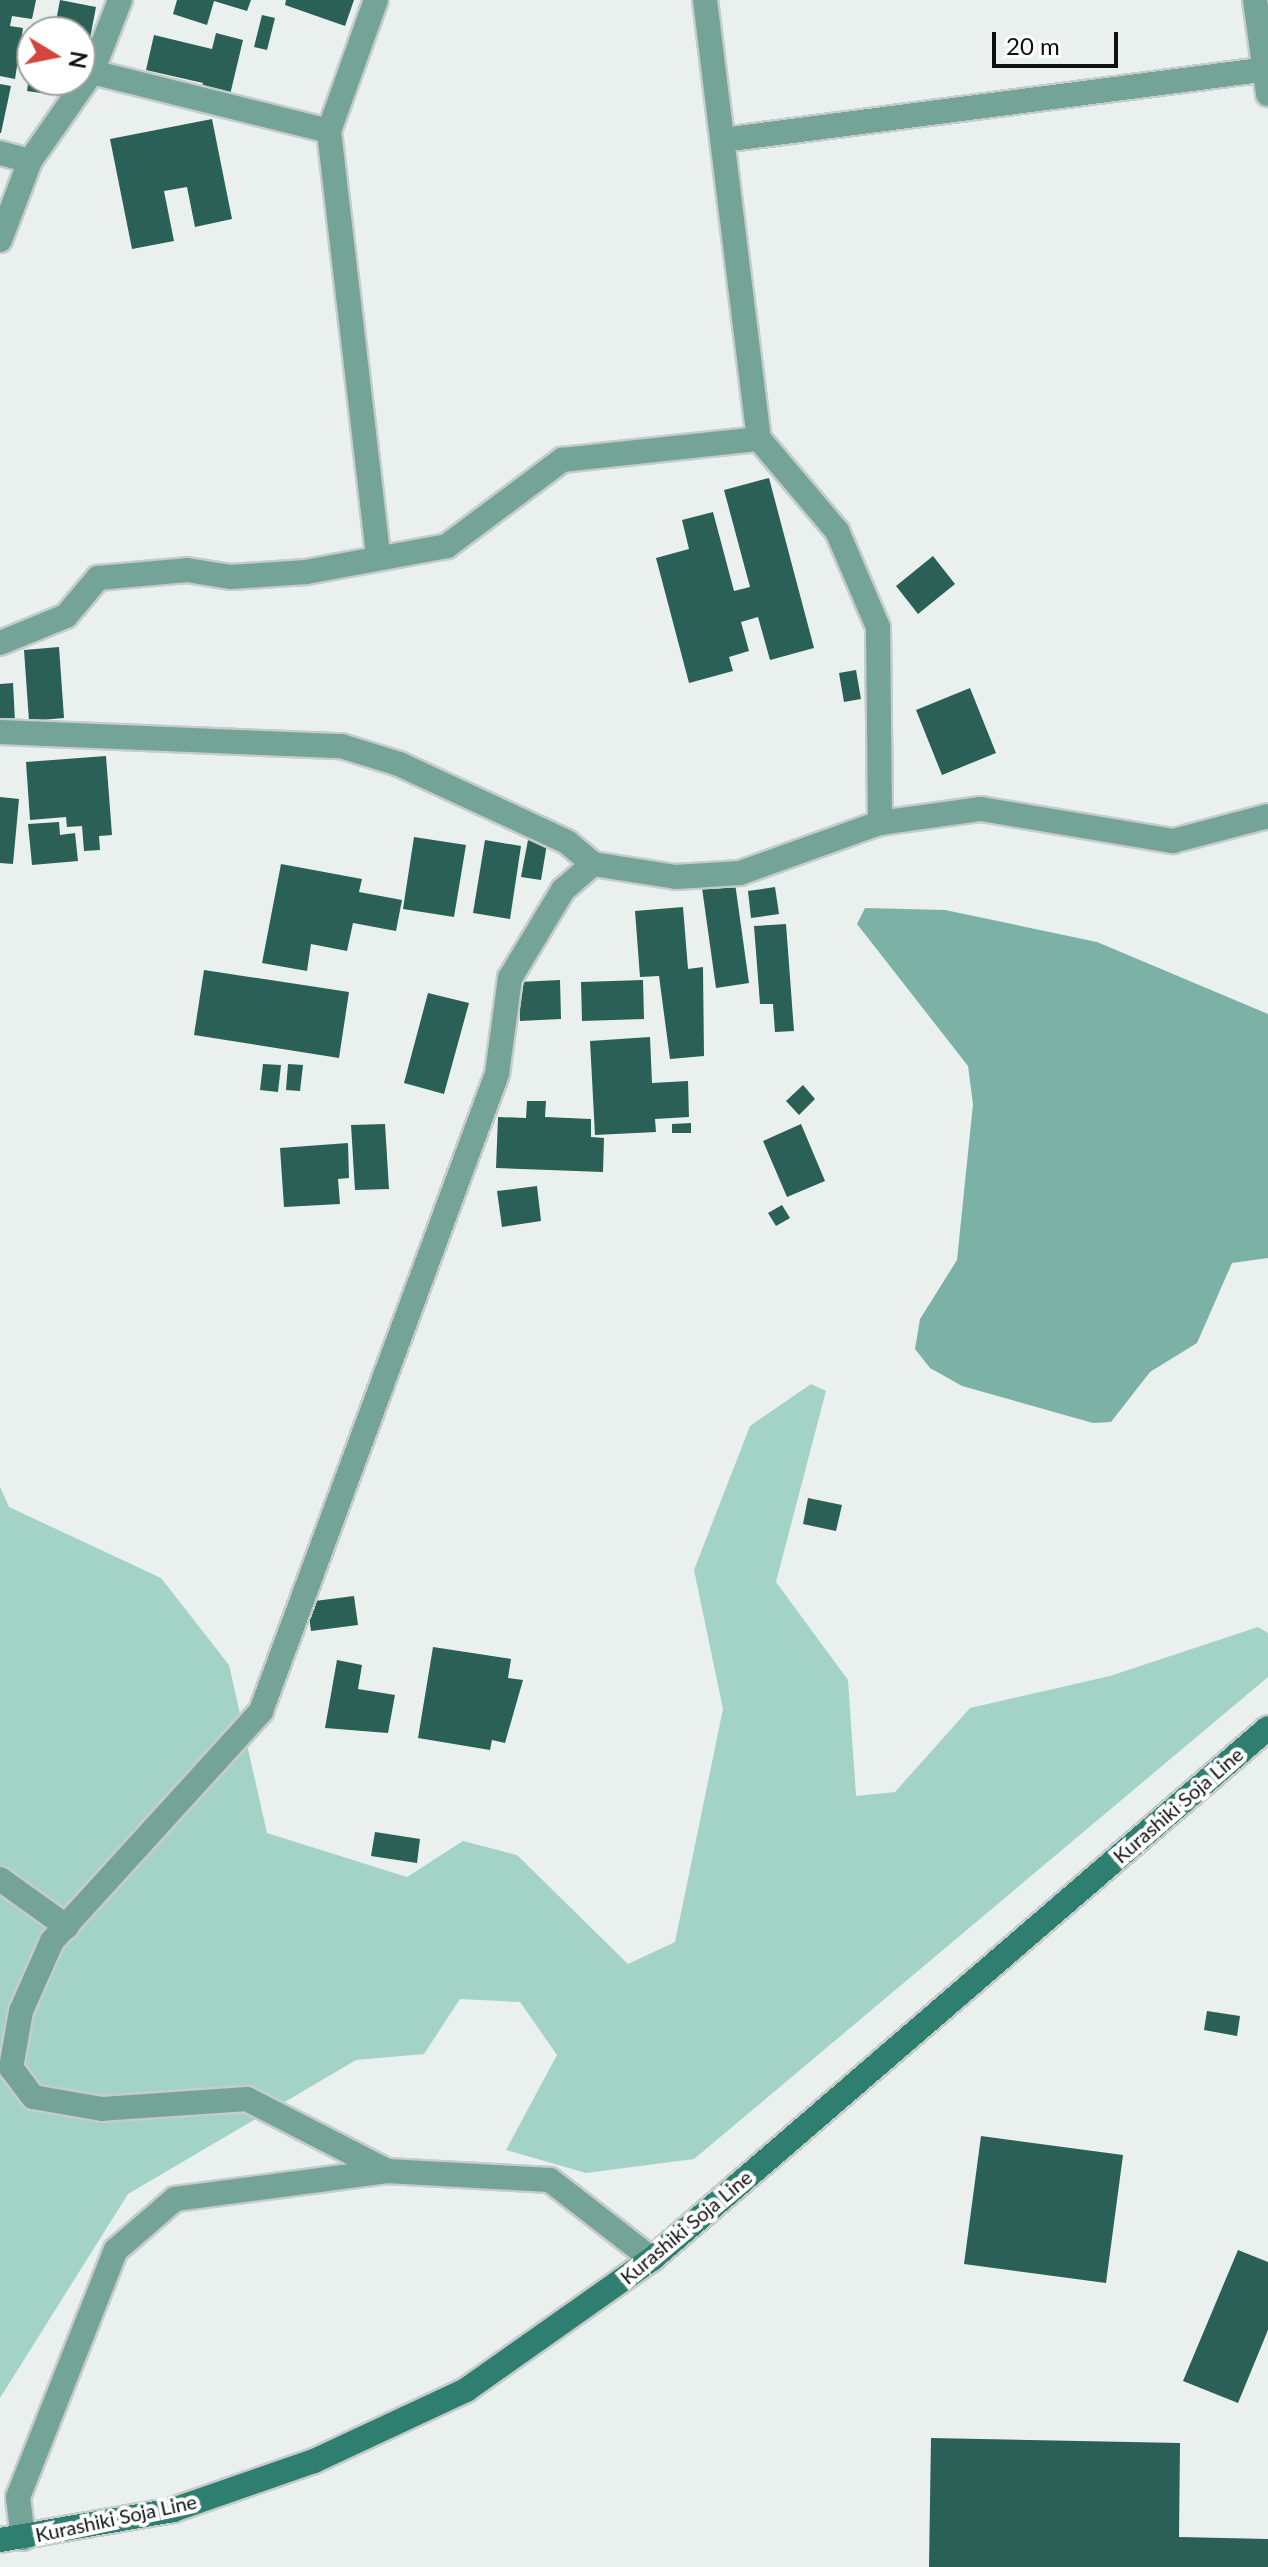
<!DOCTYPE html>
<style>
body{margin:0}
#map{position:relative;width:1268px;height:2567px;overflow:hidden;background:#e9f0ee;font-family:Lato,sans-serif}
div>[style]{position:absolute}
.green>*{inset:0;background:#a3d3c7}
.water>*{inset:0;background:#7cb2a5}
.building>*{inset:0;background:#2a6055}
.roads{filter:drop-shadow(2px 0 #c6ccca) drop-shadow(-2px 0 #c6ccca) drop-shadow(0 2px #c6ccca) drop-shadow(0 -2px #c6ccca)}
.street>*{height:24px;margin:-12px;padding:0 12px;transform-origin:12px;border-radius:12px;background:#74a498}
.secondary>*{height:24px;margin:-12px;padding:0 12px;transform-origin:12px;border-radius:12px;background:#2f7f70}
span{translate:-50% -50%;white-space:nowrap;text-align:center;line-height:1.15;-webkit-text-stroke:8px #fff;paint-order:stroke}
.street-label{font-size:20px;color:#0e1110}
.north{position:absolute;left:16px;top:16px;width:80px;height:80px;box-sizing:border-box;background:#fff;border:2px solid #9fa09f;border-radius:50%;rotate:100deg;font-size:22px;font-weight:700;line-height:32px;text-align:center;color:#0e1110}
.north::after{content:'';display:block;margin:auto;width:28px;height:36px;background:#d4463b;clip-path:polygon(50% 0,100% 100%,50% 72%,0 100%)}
.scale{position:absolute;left:992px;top:32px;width:126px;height:36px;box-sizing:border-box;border:4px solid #0e1110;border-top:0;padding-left:10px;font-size:24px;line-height:28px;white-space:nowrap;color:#0e1110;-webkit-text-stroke:6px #fff;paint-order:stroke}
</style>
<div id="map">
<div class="green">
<div style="clip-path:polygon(811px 1384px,826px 1391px,776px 1582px,848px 1680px,856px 1796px,895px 1792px,970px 1708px,1110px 1676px,1258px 1627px,1268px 1633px,1268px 1677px,694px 2159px,586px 2173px,506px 2150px,557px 2055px,520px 2002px,460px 1999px,424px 2054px,356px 2060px,128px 2194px,0 2398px,0 1487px,9px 1507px,161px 1578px,229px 1665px,267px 1833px,407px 1877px,463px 1841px,517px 1855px,628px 1964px,675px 1942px,723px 1709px,694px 1570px,750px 1426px)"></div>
</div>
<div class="water">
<div style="clip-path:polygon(865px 908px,945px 910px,1097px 942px,1268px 1014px,1268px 1258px,1232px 1263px,1197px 1343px,1150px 1372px,1111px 1422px,1093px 1423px,962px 1386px,930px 1368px,915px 1349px,920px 1319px,957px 1260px,973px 1104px,968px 1066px,857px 924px)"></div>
</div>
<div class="building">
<div style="clip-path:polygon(0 0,36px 0,32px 19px,12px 16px,10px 26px,23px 28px,15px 79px,0 76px)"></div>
<div style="clip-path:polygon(60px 0,96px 7px,84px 70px,80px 32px,54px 32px)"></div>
<div style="clip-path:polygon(177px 0,251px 0,247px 11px,214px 1px,207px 25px,173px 14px)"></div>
<div style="clip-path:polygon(286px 0,354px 0,345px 26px,285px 5px)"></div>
<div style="clip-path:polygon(262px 15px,275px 18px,267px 50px,254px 47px)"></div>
<div style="clip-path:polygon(216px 33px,243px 40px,229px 99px,201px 92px,203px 83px,146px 70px,154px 35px,212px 49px)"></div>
<div style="clip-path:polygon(30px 70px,32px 80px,50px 80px,48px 94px,27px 91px)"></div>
<div style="clip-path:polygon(0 84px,11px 86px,1px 133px,0 133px)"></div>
<div style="clip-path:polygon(212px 119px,232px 219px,195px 227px,187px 187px,164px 191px,174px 241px,132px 249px,110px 139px)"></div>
<div style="clip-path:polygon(769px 478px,814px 648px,770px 660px,758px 617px,741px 622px,749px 651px,729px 657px,733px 671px,689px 683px,656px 558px,689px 549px,682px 520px,713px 512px,734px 591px,750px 587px,724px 490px)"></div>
<div style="clip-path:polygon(933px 556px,955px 584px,918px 614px,896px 586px)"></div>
<div style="clip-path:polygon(59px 647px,64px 718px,29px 721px,24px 650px)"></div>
<div style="clip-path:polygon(856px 670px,861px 699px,844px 702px,839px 673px)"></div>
<div style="clip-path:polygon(13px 683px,15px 722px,0 723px,0 684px)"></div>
<div style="clip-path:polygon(970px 688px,996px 753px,942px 775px,916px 710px)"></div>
<div style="clip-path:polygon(106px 756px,112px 835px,99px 836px,100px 850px,84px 851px,82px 826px,67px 827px,66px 817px,30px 820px,26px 762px)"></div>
<div style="clip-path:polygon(0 797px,19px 799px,13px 864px,0 863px)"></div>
<div style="clip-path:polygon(59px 822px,60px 835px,75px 833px,78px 861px,32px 865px,28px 824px)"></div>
<div style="clip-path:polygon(414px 837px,466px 845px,454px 917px,403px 909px)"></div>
<div style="clip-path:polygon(485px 840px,521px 846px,510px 919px,473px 913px)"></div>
<div style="clip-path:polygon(528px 840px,547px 844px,541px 880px,521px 877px)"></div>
<div style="clip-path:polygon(281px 864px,362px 879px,359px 892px,402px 900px,396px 931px,353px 923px,347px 951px,311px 944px,307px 971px,262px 963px)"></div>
<div style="clip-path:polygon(735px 883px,749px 983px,716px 988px,702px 888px)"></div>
<div style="clip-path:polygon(775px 887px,779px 914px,751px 918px,748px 891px)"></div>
<div style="clip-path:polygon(683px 907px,688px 969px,703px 967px,704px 1056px,670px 1059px,659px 976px,640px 977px,635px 911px)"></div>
<div style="clip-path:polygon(786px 924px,794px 1031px,775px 1032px,773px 1004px,760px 1004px,754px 926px)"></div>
<div style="clip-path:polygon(204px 970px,349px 992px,339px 1058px,194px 1035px)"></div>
<div style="clip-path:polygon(560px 980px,561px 1019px,520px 1021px,519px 982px)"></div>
<div style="clip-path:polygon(643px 980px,644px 1019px,582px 1021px,581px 982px)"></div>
<div style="clip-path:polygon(428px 993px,469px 1003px,444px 1094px,404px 1083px)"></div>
<div style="clip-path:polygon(650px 1037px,652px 1083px,688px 1081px,689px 1117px,655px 1119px,656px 1132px,595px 1135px,590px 1041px)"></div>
<div style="clip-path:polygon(263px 1064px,281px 1065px,278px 1092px,260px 1090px)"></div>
<div style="clip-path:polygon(288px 1064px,303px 1065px,300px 1091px,286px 1090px)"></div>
<div style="clip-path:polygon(803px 1085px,815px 1099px,799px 1115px,786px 1101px)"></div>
<div style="clip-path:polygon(527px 1101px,546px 1101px,545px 1117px,591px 1119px,591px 1137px,604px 1138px,603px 1172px,496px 1168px,498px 1117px,526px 1118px)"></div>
<div style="clip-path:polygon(691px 1123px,691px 1133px,672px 1133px,672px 1124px)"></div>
<div style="clip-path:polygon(385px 1124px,389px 1189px,355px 1190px,351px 1125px)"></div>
<div style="clip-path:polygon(801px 1124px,825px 1181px,787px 1197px,763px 1141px)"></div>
<div style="clip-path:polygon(348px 1143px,349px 1178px,338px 1179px,340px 1204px,284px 1207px,280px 1148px)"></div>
<div style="clip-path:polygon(537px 1186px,541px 1221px,502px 1227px,497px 1191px)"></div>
<div style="clip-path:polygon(782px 1205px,790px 1218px,776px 1226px,768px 1213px)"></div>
<div style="clip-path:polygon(808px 1498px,842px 1505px,836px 1531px,803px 1524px)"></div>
<div style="clip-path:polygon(354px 1596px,358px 1625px,311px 1631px,307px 1602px)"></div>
<div style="clip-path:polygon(433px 1647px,511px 1659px,508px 1678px,523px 1680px,505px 1743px,492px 1740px,490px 1750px,418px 1738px)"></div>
<div style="clip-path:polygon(337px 1660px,362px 1665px,358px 1689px,395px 1695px,388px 1733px,325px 1728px)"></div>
<div style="clip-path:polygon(375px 1832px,420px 1839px,417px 1863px,371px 1856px)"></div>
<div style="clip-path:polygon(1207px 2011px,1240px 2016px,1237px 2036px,1204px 2030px)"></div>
<div style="clip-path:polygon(981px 2136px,1123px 2155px,1106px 2283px,964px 2264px)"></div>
<div style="clip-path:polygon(1238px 2250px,1268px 2262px,1268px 2330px,1238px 2403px,1183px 2381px)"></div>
<div style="clip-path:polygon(931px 2438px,1180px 2443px,1179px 2537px,1268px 2539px,1268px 2567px,929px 2567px)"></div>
</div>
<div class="roads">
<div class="street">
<div style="left:705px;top:0;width:442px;rotate:83deg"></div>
<div style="left:759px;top:439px;width:121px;rotate:49.7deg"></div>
<div style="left:837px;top:531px;width:104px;rotate:66.9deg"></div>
<div style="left:878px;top:627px;width:196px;rotate:89.4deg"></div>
<div style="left:1255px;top:0;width:95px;rotate:82.1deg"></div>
<div style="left:92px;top:72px;width:244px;rotate:14deg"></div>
<div style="left:329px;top:131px;width:139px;rotate:-70.3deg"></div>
<div style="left:329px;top:131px;width:428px;rotate:83.4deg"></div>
<div style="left:723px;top:140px;width:550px;rotate:-7.42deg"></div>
<div style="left:0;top:153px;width:31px;rotate:15deg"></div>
<div style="left:0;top:240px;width:85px;rotate:-69.2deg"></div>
<div style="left:30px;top:161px;width:108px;rotate:-55.1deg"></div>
<div style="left:92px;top:72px;width:77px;rotate:-68.7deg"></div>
<div style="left:0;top:643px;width:71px;rotate:-22.2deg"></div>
<div style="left:66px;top:616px;width:50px;rotate:-49.9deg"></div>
<div style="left:98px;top:578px;width:89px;rotate:-5.1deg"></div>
<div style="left:187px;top:570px;width:45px;rotate:9deg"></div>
<div style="left:231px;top:577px;width:75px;rotate:-3.8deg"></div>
<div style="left:306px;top:572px;width:143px;rotate:-10.4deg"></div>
<div style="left:447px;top:546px;width:144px;rotate:-36.8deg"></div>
<div style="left:562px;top:460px;width:198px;rotate:-6.1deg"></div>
<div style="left:0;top:732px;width:341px;rotate:2.4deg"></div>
<div style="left:341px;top:746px;width:61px;rotate:17.2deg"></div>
<div style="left:399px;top:764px;width:185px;rotate:24.9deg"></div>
<div style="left:567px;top:842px;width:34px;rotate:40deg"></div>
<div style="left:593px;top:864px;width:84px;rotate:8.9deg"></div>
<div style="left:676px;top:877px;width:64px;rotate:-3.6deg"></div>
<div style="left:740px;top:873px;width:149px;rotate:-19.7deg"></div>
<div style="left:880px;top:823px;width:102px;rotate:-7.9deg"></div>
<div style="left:981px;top:809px;width:195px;rotate:9.5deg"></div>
<div style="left:1173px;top:841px;width:98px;rotate:-14.7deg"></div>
<div style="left:0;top:1879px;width:82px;rotate:35.6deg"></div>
<div style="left:387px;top:2171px;width:157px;rotate:-152.8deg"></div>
<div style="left:247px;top:2099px;width:145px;rotate:176.1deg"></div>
<div style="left:102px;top:2109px;width:70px;rotate:-170.1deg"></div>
<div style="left:33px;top:2097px;width:36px;rotate:-127deg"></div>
<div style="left:11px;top:2068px;width:58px;rotate:-80deg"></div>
<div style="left:21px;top:2011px;width:77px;rotate:-66.1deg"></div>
<div style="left:52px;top:1941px;width:311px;rotate:-47.7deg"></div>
<div style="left:261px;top:1711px;width:679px;rotate:-69.67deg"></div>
<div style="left:497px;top:1074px;width:97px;rotate:-82.3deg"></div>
<div style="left:510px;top:978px;width:103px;rotate:-58.9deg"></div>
<div style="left:563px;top:890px;width:40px;rotate:-41deg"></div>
<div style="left:23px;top:2538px;width:41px;rotate:-97deg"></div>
<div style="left:18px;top:2497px;width:266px;rotate:-68.4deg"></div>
<div style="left:116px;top:2250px;width:78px;rotate:-40.8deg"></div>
<div style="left:175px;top:2199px;width:214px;rotate:-7.5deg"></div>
<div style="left:387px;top:2171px;width:163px;rotate:3.2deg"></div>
<div style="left:550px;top:2180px;width:129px;rotate:37.8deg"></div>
</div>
<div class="secondary">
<div style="left:0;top:2540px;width:176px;rotate:-9.8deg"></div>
<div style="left:173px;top:2510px;width:149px;rotate:-19.2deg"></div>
<div style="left:314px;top:2461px;width:168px;rotate:-25deg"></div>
<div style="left:466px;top:2390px;width:228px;rotate:-35.2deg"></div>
<div style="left:652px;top:2259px;width:813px;rotate:-40.76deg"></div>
</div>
</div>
<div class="street-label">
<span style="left:1178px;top:1805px;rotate:-41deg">Kurashiki Soja Line</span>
<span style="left:686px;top:2227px;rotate:-40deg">Kurashiki Soja Line</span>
<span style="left:116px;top:2518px;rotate:-12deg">Kurashiki Soja Line</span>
</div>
<div class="north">N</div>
<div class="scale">20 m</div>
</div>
